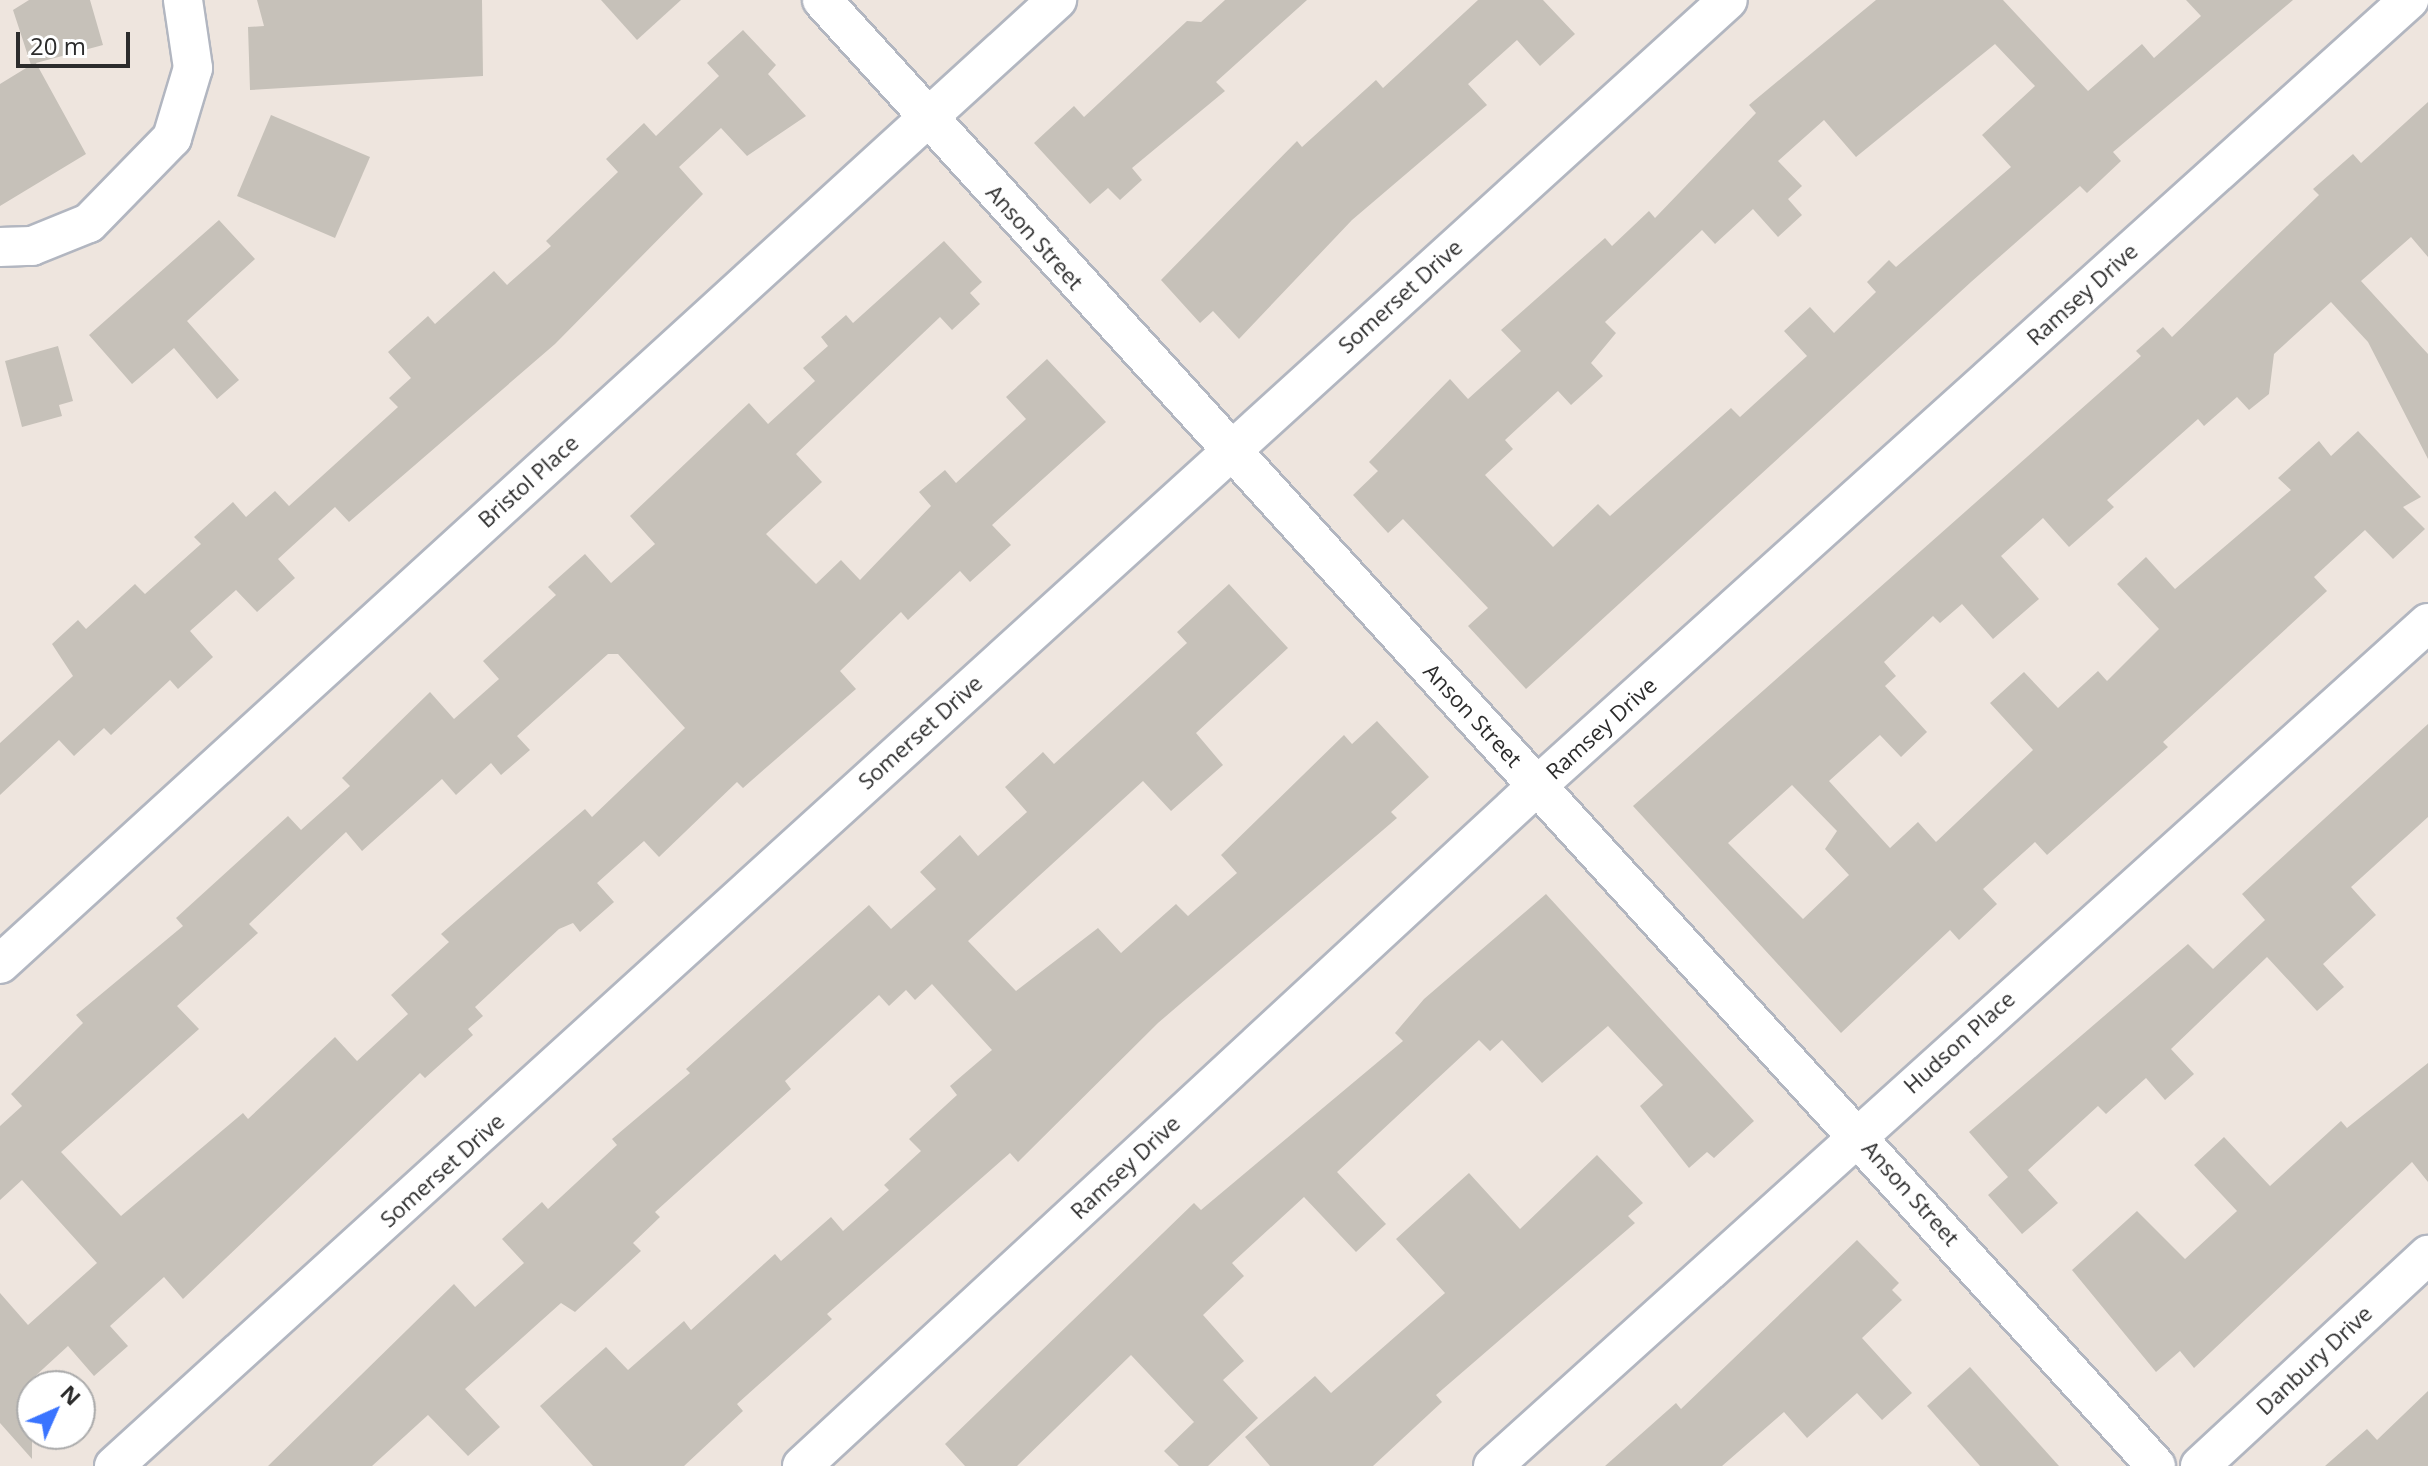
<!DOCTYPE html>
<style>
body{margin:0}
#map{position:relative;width:2428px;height:1466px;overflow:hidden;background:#eee5de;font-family:"Open Sans",sans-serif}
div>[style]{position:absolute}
.building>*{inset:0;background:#c6c1b9}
.roads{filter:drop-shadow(2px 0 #b2b6c0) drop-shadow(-2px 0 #b2b6c0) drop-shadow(0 2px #b2b6c0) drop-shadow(0 -2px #b2b6c0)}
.minor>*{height:38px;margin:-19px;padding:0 19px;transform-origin:19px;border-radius:19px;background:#fff}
span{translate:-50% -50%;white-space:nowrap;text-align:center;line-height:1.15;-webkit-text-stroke:6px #fff;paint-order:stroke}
.street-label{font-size:22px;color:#2c2c2c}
.north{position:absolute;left:16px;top:1370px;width:80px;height:80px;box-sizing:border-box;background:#fff;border:2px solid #ababab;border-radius:50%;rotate:45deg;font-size:22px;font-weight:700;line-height:32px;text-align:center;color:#2c2c2c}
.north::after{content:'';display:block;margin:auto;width:28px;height:36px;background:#3a74ff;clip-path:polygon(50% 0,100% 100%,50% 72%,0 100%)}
.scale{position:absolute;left:16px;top:32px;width:114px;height:36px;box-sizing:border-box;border:4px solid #2c2c2c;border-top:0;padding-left:10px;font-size:24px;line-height:28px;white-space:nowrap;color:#2c2c2c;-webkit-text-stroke:6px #fff;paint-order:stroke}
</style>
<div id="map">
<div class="building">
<div style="clip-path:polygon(29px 0,90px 0,103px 45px,36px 63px,86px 154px,0 206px,0 84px,31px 65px,13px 10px)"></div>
<div style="clip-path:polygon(257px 0,482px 0,483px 76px,250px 90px,248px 27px,264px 26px)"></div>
<div style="clip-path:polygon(601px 0,681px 0,637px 40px)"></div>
<div style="clip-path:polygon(1225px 0,1307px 0,1216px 82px,1225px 91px,1132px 168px,1142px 180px,1120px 200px,1108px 188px,1090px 204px,1034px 143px,1074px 106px,1084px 117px,1187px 21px,1201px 22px)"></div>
<div style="clip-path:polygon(1478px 0,1543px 0,1575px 34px,1540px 66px,1517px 40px,1468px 84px,1487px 105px,1352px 220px,1239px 339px,1213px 311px,1200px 323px,1161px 280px,1297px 141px,1302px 147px,1376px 80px,1383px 88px)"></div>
<div style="clip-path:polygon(evenodd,1876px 0,2003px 0,2088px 91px,2142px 44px,2154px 58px,2201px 16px,2186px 0,2293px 0,2113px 152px,2121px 161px,2087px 193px,2080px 186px,1971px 282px,1526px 689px,1468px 626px,1488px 608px,1403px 519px,1388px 533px,1353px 495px,1378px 471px,1369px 462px,1450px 379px,1468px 399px,1521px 351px,1501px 330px,1605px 238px,1612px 246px,1649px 211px,1655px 218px,1756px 113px,1749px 105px,1876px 0,1995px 44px,2035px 86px,1982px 135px,2011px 167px,1896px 267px,1889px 260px,1867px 282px,1876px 292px,1834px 333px,1810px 307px,1784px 331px,1807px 356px,1740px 417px,1731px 408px,1610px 516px,1598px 504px,1553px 547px,1485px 475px,1513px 449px,1505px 440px,1558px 391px,1571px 405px,1603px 376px,1591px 363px,1616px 333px,1605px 322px,1702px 230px,1715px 244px,1753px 209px,1778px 237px,1802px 215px,1788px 199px,1802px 186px,1778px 161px,1824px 120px,1856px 157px,1995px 44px)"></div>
<div style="clip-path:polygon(743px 30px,776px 65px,768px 74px,806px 116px,747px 156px,721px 128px,679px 167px,703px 194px,555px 344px,349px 522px,335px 507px,278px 559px,295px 578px,257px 612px,236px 590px,190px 631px,213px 657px,178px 689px,170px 680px,111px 735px,104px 728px,74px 756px,59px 740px,0 795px,0 743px,73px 676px,52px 644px,78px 620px,86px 629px,135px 584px,145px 594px,201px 544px,194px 537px,233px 502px,246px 517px,275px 491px,289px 506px,398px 407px,389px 398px,411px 378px,388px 352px,428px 316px,435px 324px,494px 271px,507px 285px,551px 246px,546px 241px,618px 172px,606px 159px,644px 123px,656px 136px,719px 76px,707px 63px)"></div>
<div style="clip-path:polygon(evenodd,2428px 102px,2428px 257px,2411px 237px,2361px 281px,2428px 354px,2428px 459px,2368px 342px,2331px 302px,2274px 354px,2269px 394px,2249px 410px,2237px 397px,2204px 426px,2198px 419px,2107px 500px,2114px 507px,2069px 547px,2043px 518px,2001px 556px,2039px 599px,1993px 639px,1962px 604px,1940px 623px,1933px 616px,1884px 662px,1896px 676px,1885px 686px,1927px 732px,1901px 757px,1880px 735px,1829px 781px,1890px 848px,1918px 822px,1936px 842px,2033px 750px,1990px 703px,2024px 672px,2058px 708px,2098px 671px,2107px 681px,2159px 629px,2117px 584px,2146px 557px,2175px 589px,2291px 490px,2278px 478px,2319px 441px,2331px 456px,2358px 431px,2421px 497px,2403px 507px,2425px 529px,2393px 559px,2365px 530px,2314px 577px,2327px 591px,2163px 742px,2168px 747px,2047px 855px,2035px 842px,1983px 889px,1997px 904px,1959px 940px,1950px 930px,1841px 1033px,1633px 806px,2141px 356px,2136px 351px,2163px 327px,2172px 337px,2319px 195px,2313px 189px,2353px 154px,2361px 163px,2428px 102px,1792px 785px,1837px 831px,1825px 849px,1849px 875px,1803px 919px,1728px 843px,1792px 785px)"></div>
<div style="clip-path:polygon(271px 115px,370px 157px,335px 238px,237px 196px)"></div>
<div style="clip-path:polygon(219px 220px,255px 259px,187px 321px,239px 380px,217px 399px,174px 348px,132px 384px,89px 335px)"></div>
<div style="clip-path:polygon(evenodd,944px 241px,982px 282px,970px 293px,980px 304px,952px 330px,940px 317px,796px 454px,822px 482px,766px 534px,816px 584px,841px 560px,860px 580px,931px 506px,919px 492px,945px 470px,956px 483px,1026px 419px,1006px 397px,1047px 359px,1106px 422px,992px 525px,1011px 545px,970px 582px,960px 571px,908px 620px,901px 612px,840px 671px,856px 689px,743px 788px,737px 782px,659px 857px,644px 841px,597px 883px,614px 902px,580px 932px,573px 923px,559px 929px,475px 1007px,483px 1016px,468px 1029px,473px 1035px,425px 1078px,420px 1073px,183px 1299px,164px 1277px,110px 1326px,128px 1346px,94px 1376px,68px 1346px,32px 1379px,32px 1459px,0 1423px,0 1293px,28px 1325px,97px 1263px,22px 1180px,0 1200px,0 1126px,22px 1106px,11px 1094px,83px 1023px,76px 1015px,183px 926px,176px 918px,288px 816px,301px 830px,350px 786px,342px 778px,430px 692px,454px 719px,499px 679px,483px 661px,556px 595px,548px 587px,585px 554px,611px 583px,655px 544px,630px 516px,749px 403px,768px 424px,815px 381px,803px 368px,828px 346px,821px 337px,846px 315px,853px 323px,944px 241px,608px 654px,618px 654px,685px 728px,592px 817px,585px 809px,441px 934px,449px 942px,391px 995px,408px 1014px,357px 1061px,335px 1037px,248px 1119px,243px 1113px,121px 1216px,61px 1152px,199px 1029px,177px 1006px,258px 933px,249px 924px,346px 832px,362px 851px,442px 779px,456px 795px,491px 763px,501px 775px,530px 750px,517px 736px,608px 654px)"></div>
<div style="clip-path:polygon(58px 346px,73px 401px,59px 405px,62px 416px,22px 427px,5px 361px)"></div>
<div style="clip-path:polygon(1229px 584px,1288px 648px,1196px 733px,1223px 765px,1171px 811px,1143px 781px,968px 941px,1016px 991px,1098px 928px,1121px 953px,1176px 904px,1188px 916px,1237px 873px,1221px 855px,1344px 735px,1352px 744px,1377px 721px,1429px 777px,1391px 812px,1397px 818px,1158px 1023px,1018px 1162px,1010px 1153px,827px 1314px,832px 1319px,737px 1404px,743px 1411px,684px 1466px,593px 1466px,540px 1406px,606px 1347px,628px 1370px,684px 1321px,691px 1330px,775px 1254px,781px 1261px,831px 1217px,843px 1231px,889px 1190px,884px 1185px,921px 1151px,909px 1139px,957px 1095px,950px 1086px,992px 1050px,932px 984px,915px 1000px,906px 990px,889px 1006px,879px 995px,785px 1081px,791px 1089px,655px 1212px,660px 1217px,633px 1243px,641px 1251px,575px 1312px,561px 1303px,465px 1389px,500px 1427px,468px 1456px,428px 1415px,372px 1466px,268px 1466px,454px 1284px,475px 1307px,524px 1263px,502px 1239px,542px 1202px,548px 1209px,617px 1145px,612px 1139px,690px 1073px,686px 1069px,869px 905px,891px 929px,936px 889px,920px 872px,960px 835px,978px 856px,1027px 812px,1005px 787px,1043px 752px,1054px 764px,1187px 643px,1177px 632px)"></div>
<div style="clip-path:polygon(2428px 724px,2428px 817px,2351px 887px,2376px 915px,2323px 964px,2344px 987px,2317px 1011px,2267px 957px,2171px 1049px,2194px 1074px,2165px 1100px,2146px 1078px,2106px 1114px,2098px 1106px,2028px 1170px,2058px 1203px,2022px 1234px,1988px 1195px,2008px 1177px,1969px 1132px,2188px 944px,2213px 969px,2265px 920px,2242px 894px)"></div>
<div style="clip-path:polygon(1546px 894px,1754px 1121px,1714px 1158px,1707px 1152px,1689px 1168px,1640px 1106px,1663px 1085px,1608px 1026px,1542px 1083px,1502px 1040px,1490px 1051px,1479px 1040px,1337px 1172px,1386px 1224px,1356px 1252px,1304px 1197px,1232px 1263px,1244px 1276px,1203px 1315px,1244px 1361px,1223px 1380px,1258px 1418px,1208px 1466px,1179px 1466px,1164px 1451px,1194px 1422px,1131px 1355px,1017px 1466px,965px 1466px,945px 1444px,1194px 1203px,1201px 1210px,1403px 1041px,1395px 1033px,1424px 999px)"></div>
<div style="clip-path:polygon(2428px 1063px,2428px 1182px,2412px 1162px,2194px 1368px,2180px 1351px,2156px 1372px,2072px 1270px,2137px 1211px,2185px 1259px,2237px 1211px,2194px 1165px,2224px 1137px,2270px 1186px,2341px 1121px,2347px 1128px)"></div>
<div style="clip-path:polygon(1597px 1155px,1643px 1203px,1628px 1216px,1635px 1223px,1436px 1395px,1442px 1402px,1373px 1466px,1270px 1466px,1245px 1437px,1315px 1376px,1331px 1393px,1445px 1293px,1396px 1239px,1469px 1173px,1520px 1229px)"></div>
<div style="clip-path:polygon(1857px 1240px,1899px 1283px,1892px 1290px,1902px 1300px,1862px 1338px,1912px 1393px,1882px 1420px,1857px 1393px,1807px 1438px,1784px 1412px,1722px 1466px,1605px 1466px,1676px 1403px,1681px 1409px)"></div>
<div style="clip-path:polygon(1970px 1367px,2059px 1466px,1980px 1466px,1927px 1406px)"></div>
<div style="clip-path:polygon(2428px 1391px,2428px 1466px,2325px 1466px,2367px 1429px,2377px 1440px)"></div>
</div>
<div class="roads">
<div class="minor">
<div style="left:822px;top:0;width:1982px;rotate:47.7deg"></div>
<div style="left:0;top:247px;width:32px;rotate:-2deg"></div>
<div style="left:32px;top:246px;width:61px;rotate:-22deg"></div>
<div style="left:89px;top:223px;width:119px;rotate:-45.7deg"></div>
<div style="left:172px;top:138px;width:73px;rotate:-73.3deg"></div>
<div style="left:193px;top:68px;width:69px;rotate:-98.4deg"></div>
<div style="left:0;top:964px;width:1431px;rotate:-42.37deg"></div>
<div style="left:114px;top:1466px;width:2180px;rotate:-42.25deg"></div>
<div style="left:802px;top:1466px;width:1003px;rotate:-42.78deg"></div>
<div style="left:1538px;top:785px;width:1173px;rotate:-42.03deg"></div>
<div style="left:1493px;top:1466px;width:1259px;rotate:-42.04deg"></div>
<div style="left:2200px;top:1466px;width:311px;rotate:-42.8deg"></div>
</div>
</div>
<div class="street-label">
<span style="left:1035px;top:237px;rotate:48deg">Anson Street</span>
<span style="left:2082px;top:294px;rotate:-42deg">Ramsey Drive</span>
<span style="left:1400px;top:296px;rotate:-42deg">Somerset Drive</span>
<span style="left:528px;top:481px;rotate:-42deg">Bristol Place</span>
<span style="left:1473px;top:715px;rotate:47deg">Anson Street</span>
<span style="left:1601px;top:728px;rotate:-42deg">Ramsey Drive</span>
<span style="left:920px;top:732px;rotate:-42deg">Somerset Drive</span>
<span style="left:1959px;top:1042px;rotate:-42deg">Hudson Place</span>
<span style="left:1125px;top:1167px;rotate:-43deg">Ramsey Drive</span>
<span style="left:442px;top:1170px;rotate:-42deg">Somerset Drive</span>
<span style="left:1911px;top:1193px;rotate:48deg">Anson Street</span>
<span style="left:2314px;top:1360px;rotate:-43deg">Danbury Drive</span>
</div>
<div class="north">N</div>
<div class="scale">20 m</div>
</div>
